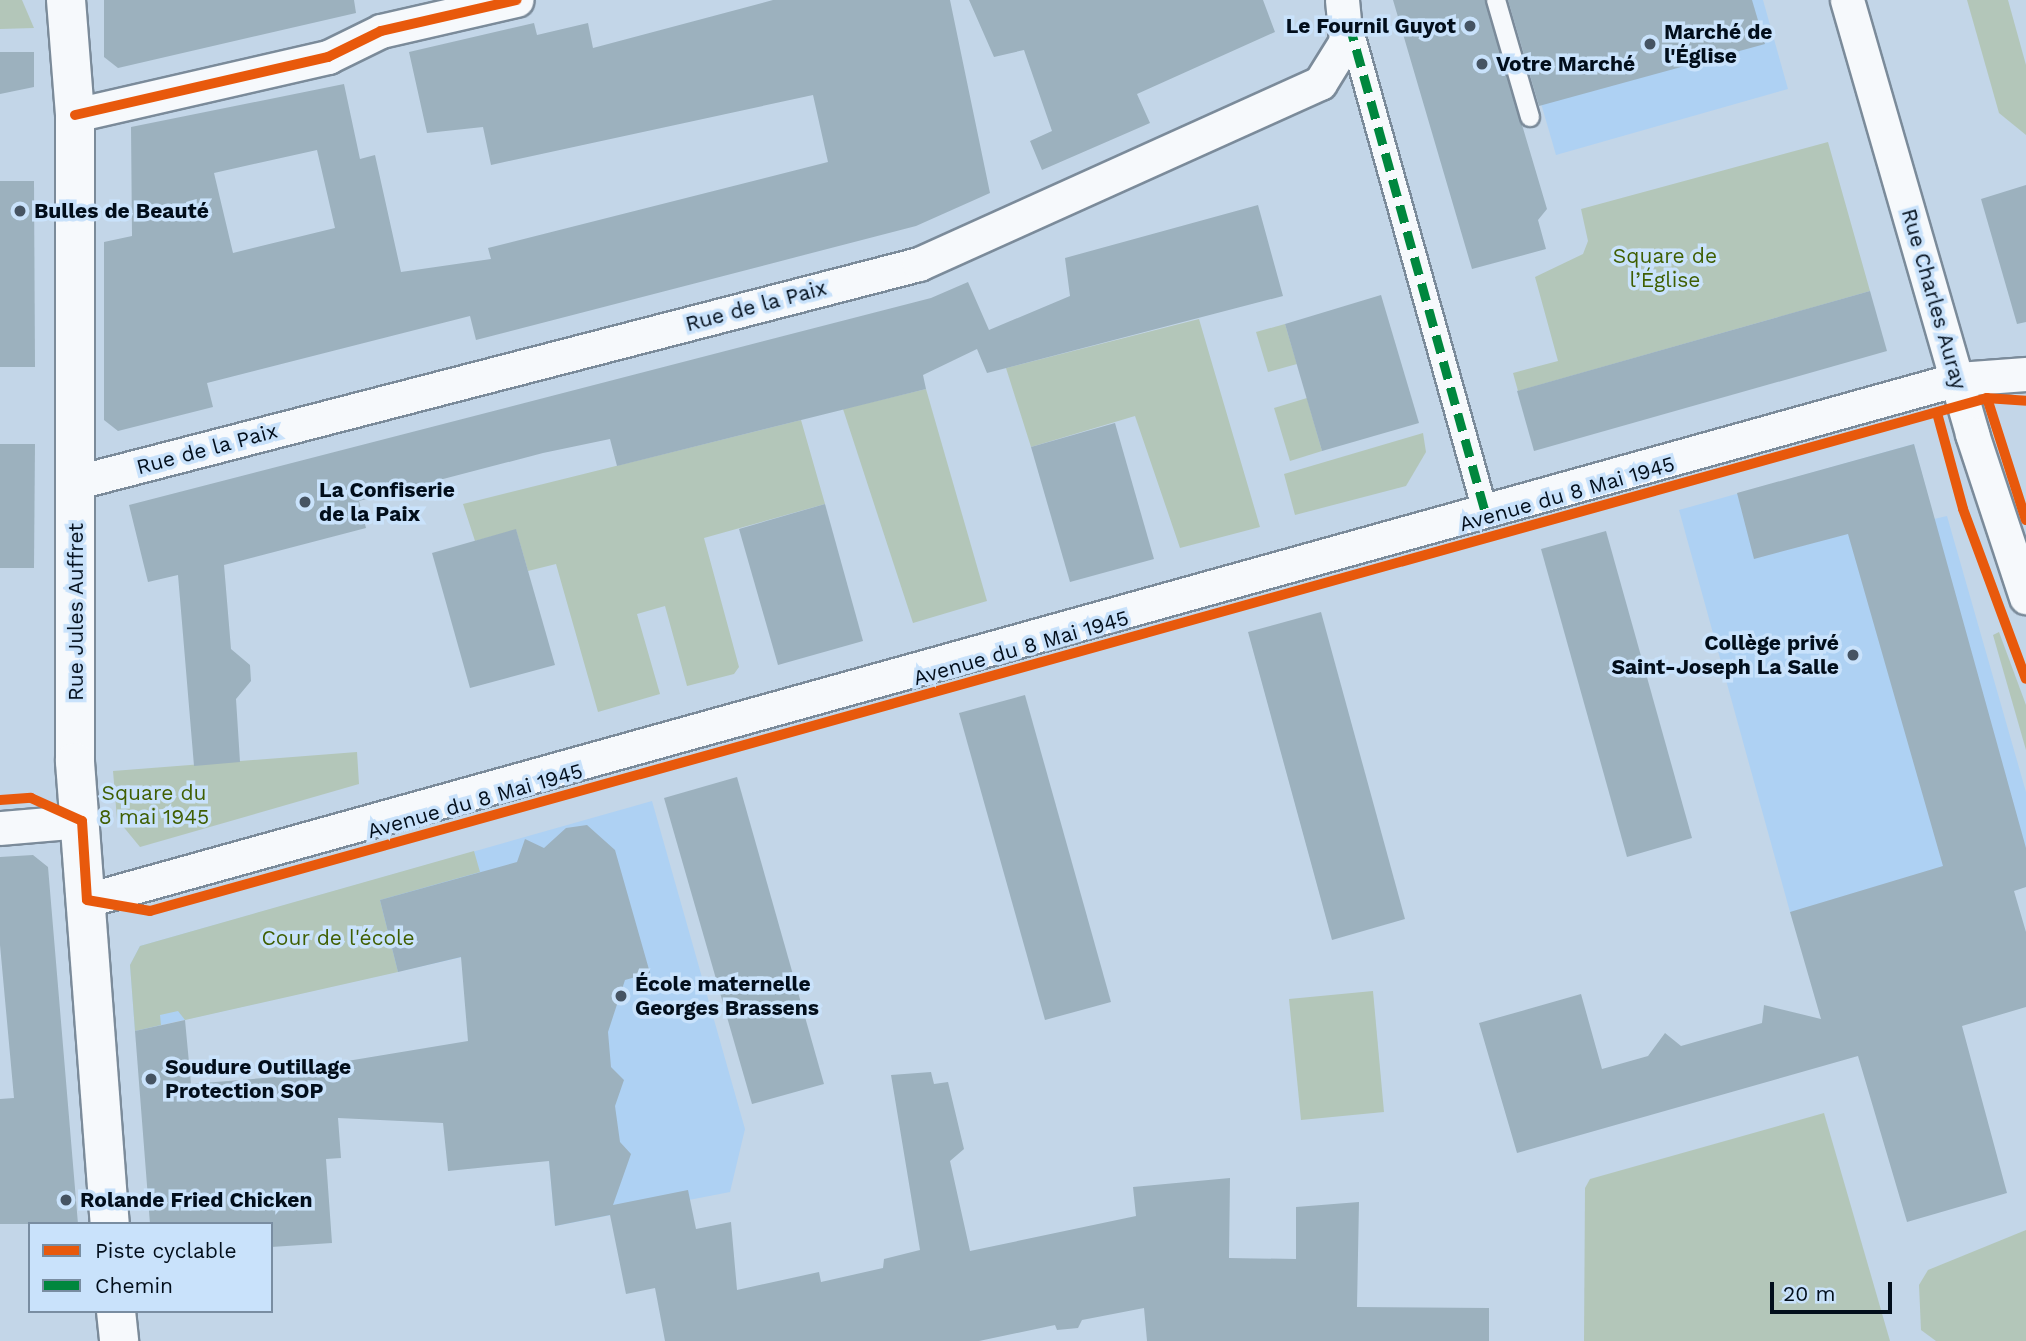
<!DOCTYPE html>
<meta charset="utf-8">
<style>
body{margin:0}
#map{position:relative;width:2026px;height:1341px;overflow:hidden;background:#c3d6e8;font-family:"Work Sans",sans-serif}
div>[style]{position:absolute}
.built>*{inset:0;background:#aed1f3}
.green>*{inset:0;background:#b3c6b9}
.building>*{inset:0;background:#9cb1be}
.roads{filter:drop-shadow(2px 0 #7b8b9a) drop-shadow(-2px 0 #7b8b9a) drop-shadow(0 2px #7b8b9a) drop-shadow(0 -2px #7b8b9a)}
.service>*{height:18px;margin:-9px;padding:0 9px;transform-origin:9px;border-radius:9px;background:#f6f9fc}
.pedestrian>*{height:24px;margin:-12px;padding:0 12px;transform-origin:12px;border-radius:12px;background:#f6f9fc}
.minor>*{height:33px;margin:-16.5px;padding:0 16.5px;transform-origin:16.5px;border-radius:16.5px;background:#f6f9fc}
.secondary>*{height:38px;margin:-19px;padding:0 19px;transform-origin:19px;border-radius:19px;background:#f6f9fc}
.quiet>*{height:9px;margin-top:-4.5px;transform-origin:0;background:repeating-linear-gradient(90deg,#00873e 0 18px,transparent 0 27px)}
.cycleway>*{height:10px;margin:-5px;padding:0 5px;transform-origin:5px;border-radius:5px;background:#e8590c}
.dots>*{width:19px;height:19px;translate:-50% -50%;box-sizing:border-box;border:4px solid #c9e2fb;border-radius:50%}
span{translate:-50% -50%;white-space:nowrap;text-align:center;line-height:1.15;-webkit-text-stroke:7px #c9e2fb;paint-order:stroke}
.poi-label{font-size:21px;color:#020e1b;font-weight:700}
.right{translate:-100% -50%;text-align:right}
.left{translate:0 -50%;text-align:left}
.park-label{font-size:21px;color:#3f5e02}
.street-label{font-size:21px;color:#020e1b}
.legend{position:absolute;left:28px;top:1222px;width:245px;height:91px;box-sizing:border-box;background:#c9e2fb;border:2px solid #798da1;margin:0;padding:9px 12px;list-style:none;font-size:21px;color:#020e1b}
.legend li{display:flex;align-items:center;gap:14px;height:35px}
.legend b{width:35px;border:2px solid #798da1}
.scale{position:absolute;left:1770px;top:1282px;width:122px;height:32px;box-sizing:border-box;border:4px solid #020e1b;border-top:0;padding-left:9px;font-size:21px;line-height:24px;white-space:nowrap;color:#020e1b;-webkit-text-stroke:5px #c9e2fb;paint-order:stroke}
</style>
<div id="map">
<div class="built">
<div style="clip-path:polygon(1511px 0,1763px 0,1788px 89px,1556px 155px)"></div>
<div style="clip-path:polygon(1914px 444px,1934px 519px,1947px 516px,2026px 792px,2026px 887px,1840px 940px,1790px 912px,1679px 510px)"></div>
<div style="clip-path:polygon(652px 801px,745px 1129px,730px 1192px,555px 1226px,529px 942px,135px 1031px,130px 965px,140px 946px)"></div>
</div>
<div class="green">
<div style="clip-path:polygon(0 0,22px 0,34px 28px,0 29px)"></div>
<div style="clip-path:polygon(1967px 0,2008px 0,2026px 65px,2026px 135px,1999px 113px)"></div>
<div style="clip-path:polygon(1828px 142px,1870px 291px,1518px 391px,1513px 373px,1558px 361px,1535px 277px,1583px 254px,1588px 241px,1581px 209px)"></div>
<div style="clip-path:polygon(1199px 319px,1260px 527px,1180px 548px,1135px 416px,1031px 447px,1006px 368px)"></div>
<div style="clip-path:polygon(1285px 324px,1297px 364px,1268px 372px,1256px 332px)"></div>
<div style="clip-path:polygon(926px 389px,987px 601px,913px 623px,843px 409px)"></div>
<div style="clip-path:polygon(1307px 398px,1322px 451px,1290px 461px,1274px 408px)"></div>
<div style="clip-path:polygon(801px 420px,825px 504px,704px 538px,739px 667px,734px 674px,687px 686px,665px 606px,637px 614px,660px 694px,598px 712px,556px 564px,528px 571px,516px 530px,475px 541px,463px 504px)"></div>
<div style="clip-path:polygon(1423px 433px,1426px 452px,1406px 486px,1295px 515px,1284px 474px)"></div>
<div style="clip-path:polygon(1999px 632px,2026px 705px,2026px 750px,1993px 635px)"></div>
<div style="clip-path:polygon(357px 752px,359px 784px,140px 847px,117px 819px,113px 771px)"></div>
<div style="clip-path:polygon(474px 851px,480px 872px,380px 900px,398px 972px,185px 1020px,178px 1011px,160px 1015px,161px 1025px,135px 1031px,130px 965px,140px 946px)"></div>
<div style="clip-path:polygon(1373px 991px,1384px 1112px,1301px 1120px,1289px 999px)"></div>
<div style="clip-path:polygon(1824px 1113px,1890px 1341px,1584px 1341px,1585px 1188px,1590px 1179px)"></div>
<div style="clip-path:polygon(2026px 1230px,2026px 1341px,1936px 1341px,1921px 1330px,1919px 1285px,1928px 1270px)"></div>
</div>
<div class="building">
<div style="clip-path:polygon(104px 0,354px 0,356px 13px,118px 68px,104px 57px)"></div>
<div style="clip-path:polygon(evenodd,773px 0,950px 0,990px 193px,916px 226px,476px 340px,470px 316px,207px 383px,213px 407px,118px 431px,104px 420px,104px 242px,132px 236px,131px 127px,344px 84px,360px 159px,375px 155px,401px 272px,491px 259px,488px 248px,828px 162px,813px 95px,491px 165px,483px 127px,427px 133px,409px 52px,534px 23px,537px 35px,588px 23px,593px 48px,773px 0,317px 150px,335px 228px,233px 253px,214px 173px,317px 150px)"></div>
<div style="clip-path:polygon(969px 0,1263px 0,1275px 32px,1137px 94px,1150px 123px,1042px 170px,1030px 141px,1052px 131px,1024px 50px,994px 57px)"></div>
<div style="clip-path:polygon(1393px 0,1485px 0,1547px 209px,1538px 220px,1546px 249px,1472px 269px)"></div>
<div style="clip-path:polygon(1508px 0,1752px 0,1765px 44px,1539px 106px)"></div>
<div style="clip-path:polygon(0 52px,34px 52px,34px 87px,0 94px)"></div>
<div style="clip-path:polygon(0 181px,34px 181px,35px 367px,0 367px)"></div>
<div style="clip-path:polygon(2026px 185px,2026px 322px,2017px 324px,1981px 199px)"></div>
<div style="clip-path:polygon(1258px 205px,1283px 296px,987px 373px,977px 349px,923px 375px,926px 389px,617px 466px,610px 439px,543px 453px,359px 501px,366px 528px,224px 565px,231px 649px,250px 665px,251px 681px,236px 699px,240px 762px,194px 766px,178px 575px,148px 582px,129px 505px,931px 298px,968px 282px,989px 330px,1070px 296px,1065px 258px)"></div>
<div style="clip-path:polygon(1870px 291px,1887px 351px,1534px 451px,1517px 391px)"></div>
<div style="clip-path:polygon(1381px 295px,1419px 423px,1322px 451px,1285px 324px)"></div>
<div style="clip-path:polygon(1115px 423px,1154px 559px,1070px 582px,1031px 447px)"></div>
<div style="clip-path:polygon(0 444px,35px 444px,34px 568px,0 568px)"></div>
<div style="clip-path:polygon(1914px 444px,2026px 848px,2026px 887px,2014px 891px,2026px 932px,2026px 1007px,1962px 1026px,2007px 1193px,1907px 1222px,1858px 1056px,1517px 1153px,1479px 1023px,1581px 994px,1602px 1069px,1648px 1056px,1665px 1033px,1681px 1046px,1762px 1023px,1764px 1005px,1821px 1019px,1790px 912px,1943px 866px,1848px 534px,1754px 559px,1737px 493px)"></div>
<div style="clip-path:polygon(825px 504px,863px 641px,778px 665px,739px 529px)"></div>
<div style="clip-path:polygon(516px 529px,555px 665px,470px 688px,432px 553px)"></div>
<div style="clip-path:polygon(1606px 531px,1692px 838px,1627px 857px,1541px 549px)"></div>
<div style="clip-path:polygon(1321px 612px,1405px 919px,1332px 940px,1248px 632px)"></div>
<div style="clip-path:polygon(1025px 695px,1111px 1002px,1045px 1020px,959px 713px)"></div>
<div style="clip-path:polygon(737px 777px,824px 1084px,752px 1104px,664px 798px)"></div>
<div style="clip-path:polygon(587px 825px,615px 850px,650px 973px,625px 980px,608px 1032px,611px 1067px,624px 1080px,615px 1106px,620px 1142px,631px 1154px,613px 1205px,688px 1190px,696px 1229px,731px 1222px,737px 1290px,819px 1272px,821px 1282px,883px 1268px,884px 1259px,920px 1250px,891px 1075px,931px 1072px,934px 1084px,948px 1082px,964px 1149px,950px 1161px,970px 1251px,1136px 1216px,1133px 1187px,1230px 1178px,1229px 1258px,1296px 1259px,1296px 1207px,1359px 1202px,1357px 1307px,1489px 1308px,1489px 1341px,1147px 1341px,1144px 1308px,1082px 1320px,1078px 1328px,1057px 1330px,1055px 1325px,979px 1341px,665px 1341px,655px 1288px,626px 1294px,610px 1215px,555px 1226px,549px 1161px,448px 1171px,443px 1123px,338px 1118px,341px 1158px,326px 1159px,332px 1243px,271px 1247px,271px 1224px,150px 1224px,135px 1031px,185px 1020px,191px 1084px,312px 1074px,311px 1067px,468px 1041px,461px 957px,398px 972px,380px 900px,517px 862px,525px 839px,544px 848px,566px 828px)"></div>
<div style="clip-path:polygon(33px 855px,48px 867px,78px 1224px,0 1224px,0 1099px,14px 1098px,0 945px,0 857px)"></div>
</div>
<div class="roads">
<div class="service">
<div style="left:1496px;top:0;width:122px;rotate:73.8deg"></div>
</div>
<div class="pedestrian">
<div style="left:1349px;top:23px;width:507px;rotate:74.43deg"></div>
</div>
<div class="minor">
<div style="left:1847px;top:0;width:452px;rotate:73.9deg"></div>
<div style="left:1972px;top:434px;width:172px;rotate:71.7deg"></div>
<div style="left:75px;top:115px;width:260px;rotate:-12.9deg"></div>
<div style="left:328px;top:57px;width:59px;rotate:-26.1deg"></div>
<div style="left:381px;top:31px;width:139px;rotate:-12.9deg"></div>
<div style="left:77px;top:482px;width:870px;rotate:-14.52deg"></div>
<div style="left:919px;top:264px;width:440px;rotate:-24.3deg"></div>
<div style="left:1320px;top:83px;width:49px;rotate:-58.2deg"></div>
<div style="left:1346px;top:41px;width:41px;rotate:-95.6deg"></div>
<div style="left:0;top:828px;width:82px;rotate:-4.9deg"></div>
<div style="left:87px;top:900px;width:1942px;rotate:-15.56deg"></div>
<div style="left:1958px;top:379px;width:68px;rotate:-4.2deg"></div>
</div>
<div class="secondary">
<div style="left:66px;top:0;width:115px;rotate:85.5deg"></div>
<div style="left:75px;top:115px;width:647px;rotate:90deg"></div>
<div style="left:75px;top:762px;width:463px;rotate:85.7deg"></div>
<div style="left:116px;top:1311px;width:30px;rotate:84deg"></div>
</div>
</div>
<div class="quiet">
<div style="left:1349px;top:23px;width:507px;rotate:74.43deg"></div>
</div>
<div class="cycleway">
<div style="left:75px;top:115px;width:260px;rotate:-12.9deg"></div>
<div style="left:328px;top:57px;width:59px;rotate:-26.1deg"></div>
<div style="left:381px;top:31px;width:139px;rotate:-12.9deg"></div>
<div style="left:1987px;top:398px;width:128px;rotate:72.3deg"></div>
<div style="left:1937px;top:413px;width:99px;rotate:74.8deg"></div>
<div style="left:1963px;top:509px;width:181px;rotate:69.7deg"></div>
<div style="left:0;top:800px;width:31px;rotate:-4deg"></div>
<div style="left:31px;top:798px;width:56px;rotate:24.3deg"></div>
<div style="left:82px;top:821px;width:79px;rotate:86.4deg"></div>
<div style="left:87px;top:900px;width:64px;rotate:9.9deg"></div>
<div style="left:150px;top:911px;width:1907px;rotate:-15.6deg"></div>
<div style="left:1987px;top:398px;width:39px;rotate:4deg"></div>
</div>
<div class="dots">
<div style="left:1470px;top:26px;background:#465463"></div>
<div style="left:1650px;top:44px;background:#465463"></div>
<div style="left:1482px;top:64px;background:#465463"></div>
<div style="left:20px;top:211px;background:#465463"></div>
<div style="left:305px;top:502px;background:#465463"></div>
<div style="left:1853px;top:655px;background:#465463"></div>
<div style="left:621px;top:996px;background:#465463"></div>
<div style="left:151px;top:1079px;background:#465463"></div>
<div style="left:66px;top:1200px;background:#465463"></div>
</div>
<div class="poi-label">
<span class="right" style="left:1456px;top:26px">Le Fournil Guyot</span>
<span class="left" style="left:1664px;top:44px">Marché de<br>l'Église</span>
<span class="left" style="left:1496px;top:64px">Votre Marché</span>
<span class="left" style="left:34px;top:211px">Bulles de Beauté</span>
<span class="left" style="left:319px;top:502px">La Confiserie<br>de la Paix</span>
<span class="right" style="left:1839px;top:655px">Collège privé<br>Saint-Joseph La Salle</span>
<span class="left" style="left:635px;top:996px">École maternelle<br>Georges Brassens</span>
<span class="left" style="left:165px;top:1079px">Soudure Outillage<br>Protection SOP</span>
<span class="left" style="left:80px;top:1200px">Rolande Fried Chicken</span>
</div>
<div class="park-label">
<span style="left:1665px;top:268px">Square de<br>l’Église</span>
<span style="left:154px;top:805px">Square du<br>8 mai 1945</span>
<span style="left:338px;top:938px">Cour de l'école</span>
</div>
<div class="street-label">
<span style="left:1934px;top:299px;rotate:74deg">Rue Charles Auray</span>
<span style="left:756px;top:306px;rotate:-15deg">Rue de la Paix</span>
<span style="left:207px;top:449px;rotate:-15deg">Rue de la Paix</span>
<span style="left:1567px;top:494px;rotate:-16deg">Avenue du 8 Mai 1945</span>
<span style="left:76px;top:612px;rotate:-90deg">Rue Jules Auffret</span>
<span style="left:1021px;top:648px;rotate:-16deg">Avenue du 8 Mai 1945</span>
<span style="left:475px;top:801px;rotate:-16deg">Avenue du 8 Mai 1945</span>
</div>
<ul class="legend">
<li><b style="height:9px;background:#e8590c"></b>Piste cyclable</li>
<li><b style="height:9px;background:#00873e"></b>Chemin</li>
</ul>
<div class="scale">20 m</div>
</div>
